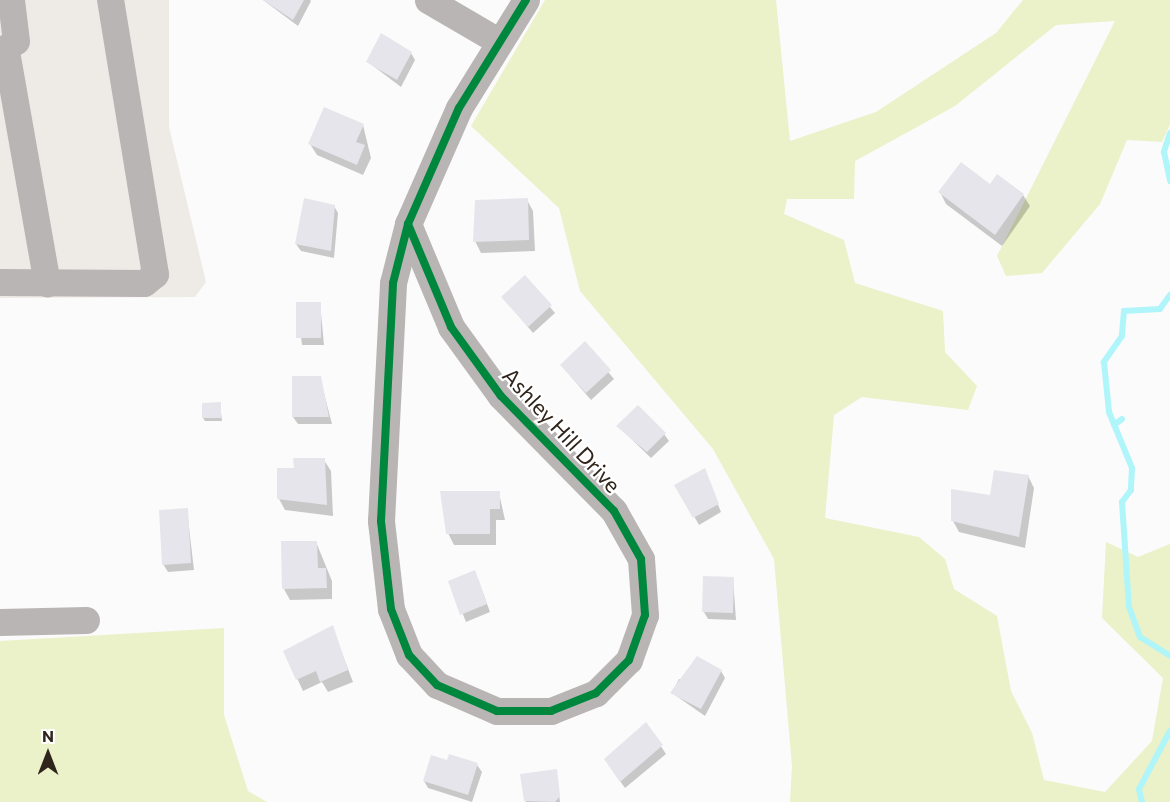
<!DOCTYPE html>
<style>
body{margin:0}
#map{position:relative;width:1170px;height:802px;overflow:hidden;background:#fbfbfb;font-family:Commissioner,sans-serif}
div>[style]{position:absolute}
.built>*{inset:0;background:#eeeae6}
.green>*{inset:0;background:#ebf1c8}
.shadow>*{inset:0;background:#0003}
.stream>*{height:6px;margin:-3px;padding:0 3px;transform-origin:3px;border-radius:3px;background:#b0f5fa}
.building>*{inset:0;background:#e6e5ec}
.minor>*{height:27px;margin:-13.5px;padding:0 13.5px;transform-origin:13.5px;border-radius:13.5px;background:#bab5b5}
.cycleway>*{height:8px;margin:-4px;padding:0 4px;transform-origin:4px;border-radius:4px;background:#00873e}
span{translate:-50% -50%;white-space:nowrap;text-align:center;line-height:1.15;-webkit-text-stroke:4.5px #fff;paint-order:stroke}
.street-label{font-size:22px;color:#30251c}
.north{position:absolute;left:18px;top:724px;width:60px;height:60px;-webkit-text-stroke:4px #fff;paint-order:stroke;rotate:0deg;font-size:16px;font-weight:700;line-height:24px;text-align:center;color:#30251c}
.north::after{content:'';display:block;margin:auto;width:21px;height:27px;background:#30251c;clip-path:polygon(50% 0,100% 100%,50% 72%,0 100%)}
</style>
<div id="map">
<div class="built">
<div style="clip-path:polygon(0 0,169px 0,169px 127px,206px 282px,195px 297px,0 298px)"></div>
</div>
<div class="green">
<div style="clip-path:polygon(545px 0,776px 0,790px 141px,876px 112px,996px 33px,1023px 0,1170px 0,1170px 124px,1162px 142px,1127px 140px,1100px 204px,1042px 273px,1006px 276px,997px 256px,1115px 21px,1056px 25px,955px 106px,855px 161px,854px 199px,787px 199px,784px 214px,844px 240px,855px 283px,943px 311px,945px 352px,977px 386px,968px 410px,862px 397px,834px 415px,825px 518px,919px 537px,945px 559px,954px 589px,997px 616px,1011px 691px,1032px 733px,1044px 780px,1105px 792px,1152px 741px,1163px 678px,1102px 618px,1106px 542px,1138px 557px,1170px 544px,1170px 802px,790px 802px,792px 766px,774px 559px,713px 449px,580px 291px,559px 208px,471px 126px)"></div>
<div style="clip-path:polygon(224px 628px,224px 715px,248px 791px,267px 802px,0 802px,0 641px)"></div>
</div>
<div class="shadow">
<div style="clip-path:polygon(263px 0,310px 0,311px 1px,298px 26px)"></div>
<div style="clip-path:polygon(411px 53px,415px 60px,401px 87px,368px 62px)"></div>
<div style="clip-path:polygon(363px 125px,371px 158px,363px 175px,317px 155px,310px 144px)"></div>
<div style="clip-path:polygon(991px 186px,1023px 195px,1030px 206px,1002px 246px,946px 204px,940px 192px)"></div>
<div style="clip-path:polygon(527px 200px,533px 211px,535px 251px,481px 253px,475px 241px)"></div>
<div style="clip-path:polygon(334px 206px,338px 213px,334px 258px,301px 251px,296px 244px)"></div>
<div style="clip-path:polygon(525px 277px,555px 313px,533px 333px,503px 297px)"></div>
<div style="clip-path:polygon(297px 303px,320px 303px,324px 345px,302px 345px)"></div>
<div style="clip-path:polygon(585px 344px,614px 379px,591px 400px,561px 365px)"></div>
<div style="clip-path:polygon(320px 378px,332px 424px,298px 424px,293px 417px)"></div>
<div style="clip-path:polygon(220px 404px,222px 421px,205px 421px,203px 418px)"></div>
<div style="clip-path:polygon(618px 426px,664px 434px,669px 441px,651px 458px)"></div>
<div style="clip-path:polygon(324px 460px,331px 471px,333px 516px,285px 510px,279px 499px,295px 469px)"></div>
<div style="clip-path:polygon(704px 470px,721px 512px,699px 525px,677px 486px)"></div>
<div style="clip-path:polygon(1028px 476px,1034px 488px,1025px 548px,959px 532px,953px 521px)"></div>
<div style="clip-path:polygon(499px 493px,505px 520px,496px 520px,496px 545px,454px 545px,448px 533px)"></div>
<div style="clip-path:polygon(187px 510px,194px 570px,168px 572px,163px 564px)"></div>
<div style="clip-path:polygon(316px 542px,332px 581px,332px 599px,290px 600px,284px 589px)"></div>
<div style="clip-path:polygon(733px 578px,736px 620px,708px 619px,704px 612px)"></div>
<div style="clip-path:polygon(478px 579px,490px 612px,466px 622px,450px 582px)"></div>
<div style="clip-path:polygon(332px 627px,353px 682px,328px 692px,322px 682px,303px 691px,285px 652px)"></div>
<div style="clip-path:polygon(721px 671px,725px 678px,705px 716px,672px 693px,679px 679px,685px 682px)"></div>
<div style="clip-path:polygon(646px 724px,666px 754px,625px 788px,610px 767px)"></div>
<div style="clip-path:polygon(448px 762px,477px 765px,482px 772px,472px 802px,428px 788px,424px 781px)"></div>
<div style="clip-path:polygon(556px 771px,560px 802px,526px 802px,525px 800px)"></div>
</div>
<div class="stream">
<div style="left:1170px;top:133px;width:20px;rotate:108deg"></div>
<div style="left:1164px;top:152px;width:30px;rotate:78deg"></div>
<div style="left:1170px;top:295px;width:17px;rotate:126deg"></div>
<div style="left:1160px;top:309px;width:36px;rotate:177deg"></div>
<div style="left:1124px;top:311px;width:25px;rotate:95deg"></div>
<div style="left:1122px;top:336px;width:32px;rotate:125deg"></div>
<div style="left:1104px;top:362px;width:50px;rotate:84.3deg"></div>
<div style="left:1109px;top:412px;width:61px;rotate:67.7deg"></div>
<div style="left:1132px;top:468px;width:22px;rotate:93deg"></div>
<div style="left:1131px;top:490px;width:15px;rotate:127deg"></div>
<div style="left:1122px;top:502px;width:105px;rotate:86.2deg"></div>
<div style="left:1129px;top:607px;width:32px;rotate:70deg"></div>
<div style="left:1140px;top:637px;width:36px;rotate:32deg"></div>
<div style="left:1114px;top:425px;width:10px;rotate:-37deg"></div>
<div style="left:1142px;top:802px;width:13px;rotate:-103deg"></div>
<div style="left:1139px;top:789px;width:66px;rotate:-61.9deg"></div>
</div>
<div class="building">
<div style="clip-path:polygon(263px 0,304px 0,293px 20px)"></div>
<div style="clip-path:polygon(381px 33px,412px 52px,397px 80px,366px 62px)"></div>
<div style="clip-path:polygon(324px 107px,364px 124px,356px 142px,365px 145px,357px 165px,308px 144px)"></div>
<div style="clip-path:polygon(961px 162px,990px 184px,997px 174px,1024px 194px,995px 235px,938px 192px)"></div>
<div style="clip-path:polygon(304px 198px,335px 205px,331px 251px,295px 244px)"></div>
<div style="clip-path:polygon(528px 198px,529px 240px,473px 242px,475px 200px)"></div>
<div style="clip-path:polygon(525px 275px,552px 305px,528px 327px,501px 297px)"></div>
<div style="clip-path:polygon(296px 302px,321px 302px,321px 338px,296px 338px)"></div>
<div style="clip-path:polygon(585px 341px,611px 370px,586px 393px,560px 365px)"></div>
<div style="clip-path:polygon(292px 376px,321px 376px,329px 417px,292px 417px)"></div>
<div style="clip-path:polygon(221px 402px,221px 418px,202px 418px,202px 403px)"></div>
<div style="clip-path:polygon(638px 405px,666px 433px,647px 452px,616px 426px)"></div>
<div style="clip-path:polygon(293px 458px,325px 458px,327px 505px,277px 499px,277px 468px,294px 468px)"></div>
<div style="clip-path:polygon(705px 468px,719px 504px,693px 518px,674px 485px)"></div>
<div style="clip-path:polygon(994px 470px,1029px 475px,1019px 537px,951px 521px,951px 489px,990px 495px)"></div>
<div style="clip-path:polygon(440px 491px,500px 491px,500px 509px,490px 509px,490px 534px,446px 534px)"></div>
<div style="clip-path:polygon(188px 508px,191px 563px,162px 565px,159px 510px)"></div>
<div style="clip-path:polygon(281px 541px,317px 541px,318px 568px,326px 568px,327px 588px,282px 589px)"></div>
<div style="clip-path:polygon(475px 570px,487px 604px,460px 615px,448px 581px)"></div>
<div style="clip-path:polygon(703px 576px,734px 577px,733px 613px,702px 612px)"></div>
<div style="clip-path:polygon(333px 625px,348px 670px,320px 682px,316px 671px,296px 680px,283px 651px)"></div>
<div style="clip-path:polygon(697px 656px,722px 670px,701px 709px,670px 693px)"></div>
<div style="clip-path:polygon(646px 722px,663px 745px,620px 782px,604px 759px)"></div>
<div style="clip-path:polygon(449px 754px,478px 763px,468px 795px,423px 781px,431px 755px,447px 760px)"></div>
<div style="clip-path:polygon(557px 769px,560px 796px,555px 802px,524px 801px,520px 774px)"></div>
</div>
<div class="minor">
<div style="left:428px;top:0;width:83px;rotate:30.3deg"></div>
<div style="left:6px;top:51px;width:236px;rotate:80deg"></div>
<div style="left:0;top:52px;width:19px;rotate:-35deg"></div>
<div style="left:16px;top:41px;width:41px;rotate:-97deg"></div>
<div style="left:408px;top:224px;width:112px;rotate:67.3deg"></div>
<div style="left:451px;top:327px;width:85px;rotate:54.1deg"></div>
<div style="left:501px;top:396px;width:161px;rotate:45.5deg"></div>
<div style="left:614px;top:511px;width:55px;rotate:60.6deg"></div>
<div style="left:641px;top:559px;width:56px;rotate:85.9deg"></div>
<div style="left:645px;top:615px;width:48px;rotate:109.6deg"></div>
<div style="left:629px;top:660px;width:47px;rotate:135deg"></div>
<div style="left:596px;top:693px;width:48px;rotate:158.2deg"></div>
<div style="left:551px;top:711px;width:54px;rotate:180deg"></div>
<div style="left:497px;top:711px;width:65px;rotate:-156.6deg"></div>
<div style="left:437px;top:685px;width:41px;rotate:-133deg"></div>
<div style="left:409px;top:655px;width:49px;rotate:-111.4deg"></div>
<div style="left:391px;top:609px;width:89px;rotate:-96.5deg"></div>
<div style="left:381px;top:521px;width:238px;rotate:-87.1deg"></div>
<div style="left:393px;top:283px;width:61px;rotate:-75.7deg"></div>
<div style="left:408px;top:224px;width:127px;rotate:-66.3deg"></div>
<div style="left:459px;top:108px;width:127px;rotate:-58.2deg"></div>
<div style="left:0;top:282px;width:144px;rotate:0.4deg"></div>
<div style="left:144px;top:283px;width:14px;rotate:-39deg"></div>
<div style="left:155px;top:274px;width:278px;rotate:-99.3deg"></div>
<div style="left:0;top:622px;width:86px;rotate:-1.3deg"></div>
</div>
<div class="cycleway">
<div style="left:408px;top:224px;width:112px;rotate:67.3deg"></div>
<div style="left:451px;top:327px;width:85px;rotate:54.1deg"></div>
<div style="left:501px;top:396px;width:161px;rotate:45.5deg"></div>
<div style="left:614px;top:511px;width:55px;rotate:60.6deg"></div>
<div style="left:641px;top:559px;width:56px;rotate:85.9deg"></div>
<div style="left:645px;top:615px;width:48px;rotate:109.6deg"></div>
<div style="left:629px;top:660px;width:47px;rotate:135deg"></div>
<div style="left:596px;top:693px;width:48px;rotate:158.2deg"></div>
<div style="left:551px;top:711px;width:54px;rotate:180deg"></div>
<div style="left:497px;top:711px;width:65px;rotate:-156.6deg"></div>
<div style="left:437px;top:685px;width:41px;rotate:-133deg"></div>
<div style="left:409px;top:655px;width:49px;rotate:-111.4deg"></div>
<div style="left:391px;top:609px;width:89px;rotate:-96.5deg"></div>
<div style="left:381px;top:521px;width:238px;rotate:-87.1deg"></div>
<div style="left:393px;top:283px;width:61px;rotate:-75.7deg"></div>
<div style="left:408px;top:224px;width:127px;rotate:-66.3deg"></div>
<div style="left:459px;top:108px;width:127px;rotate:-58.2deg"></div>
</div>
<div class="street-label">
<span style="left:562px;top:430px;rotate:47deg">Ashley Hill Drive</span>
</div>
<div class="north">N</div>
</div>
